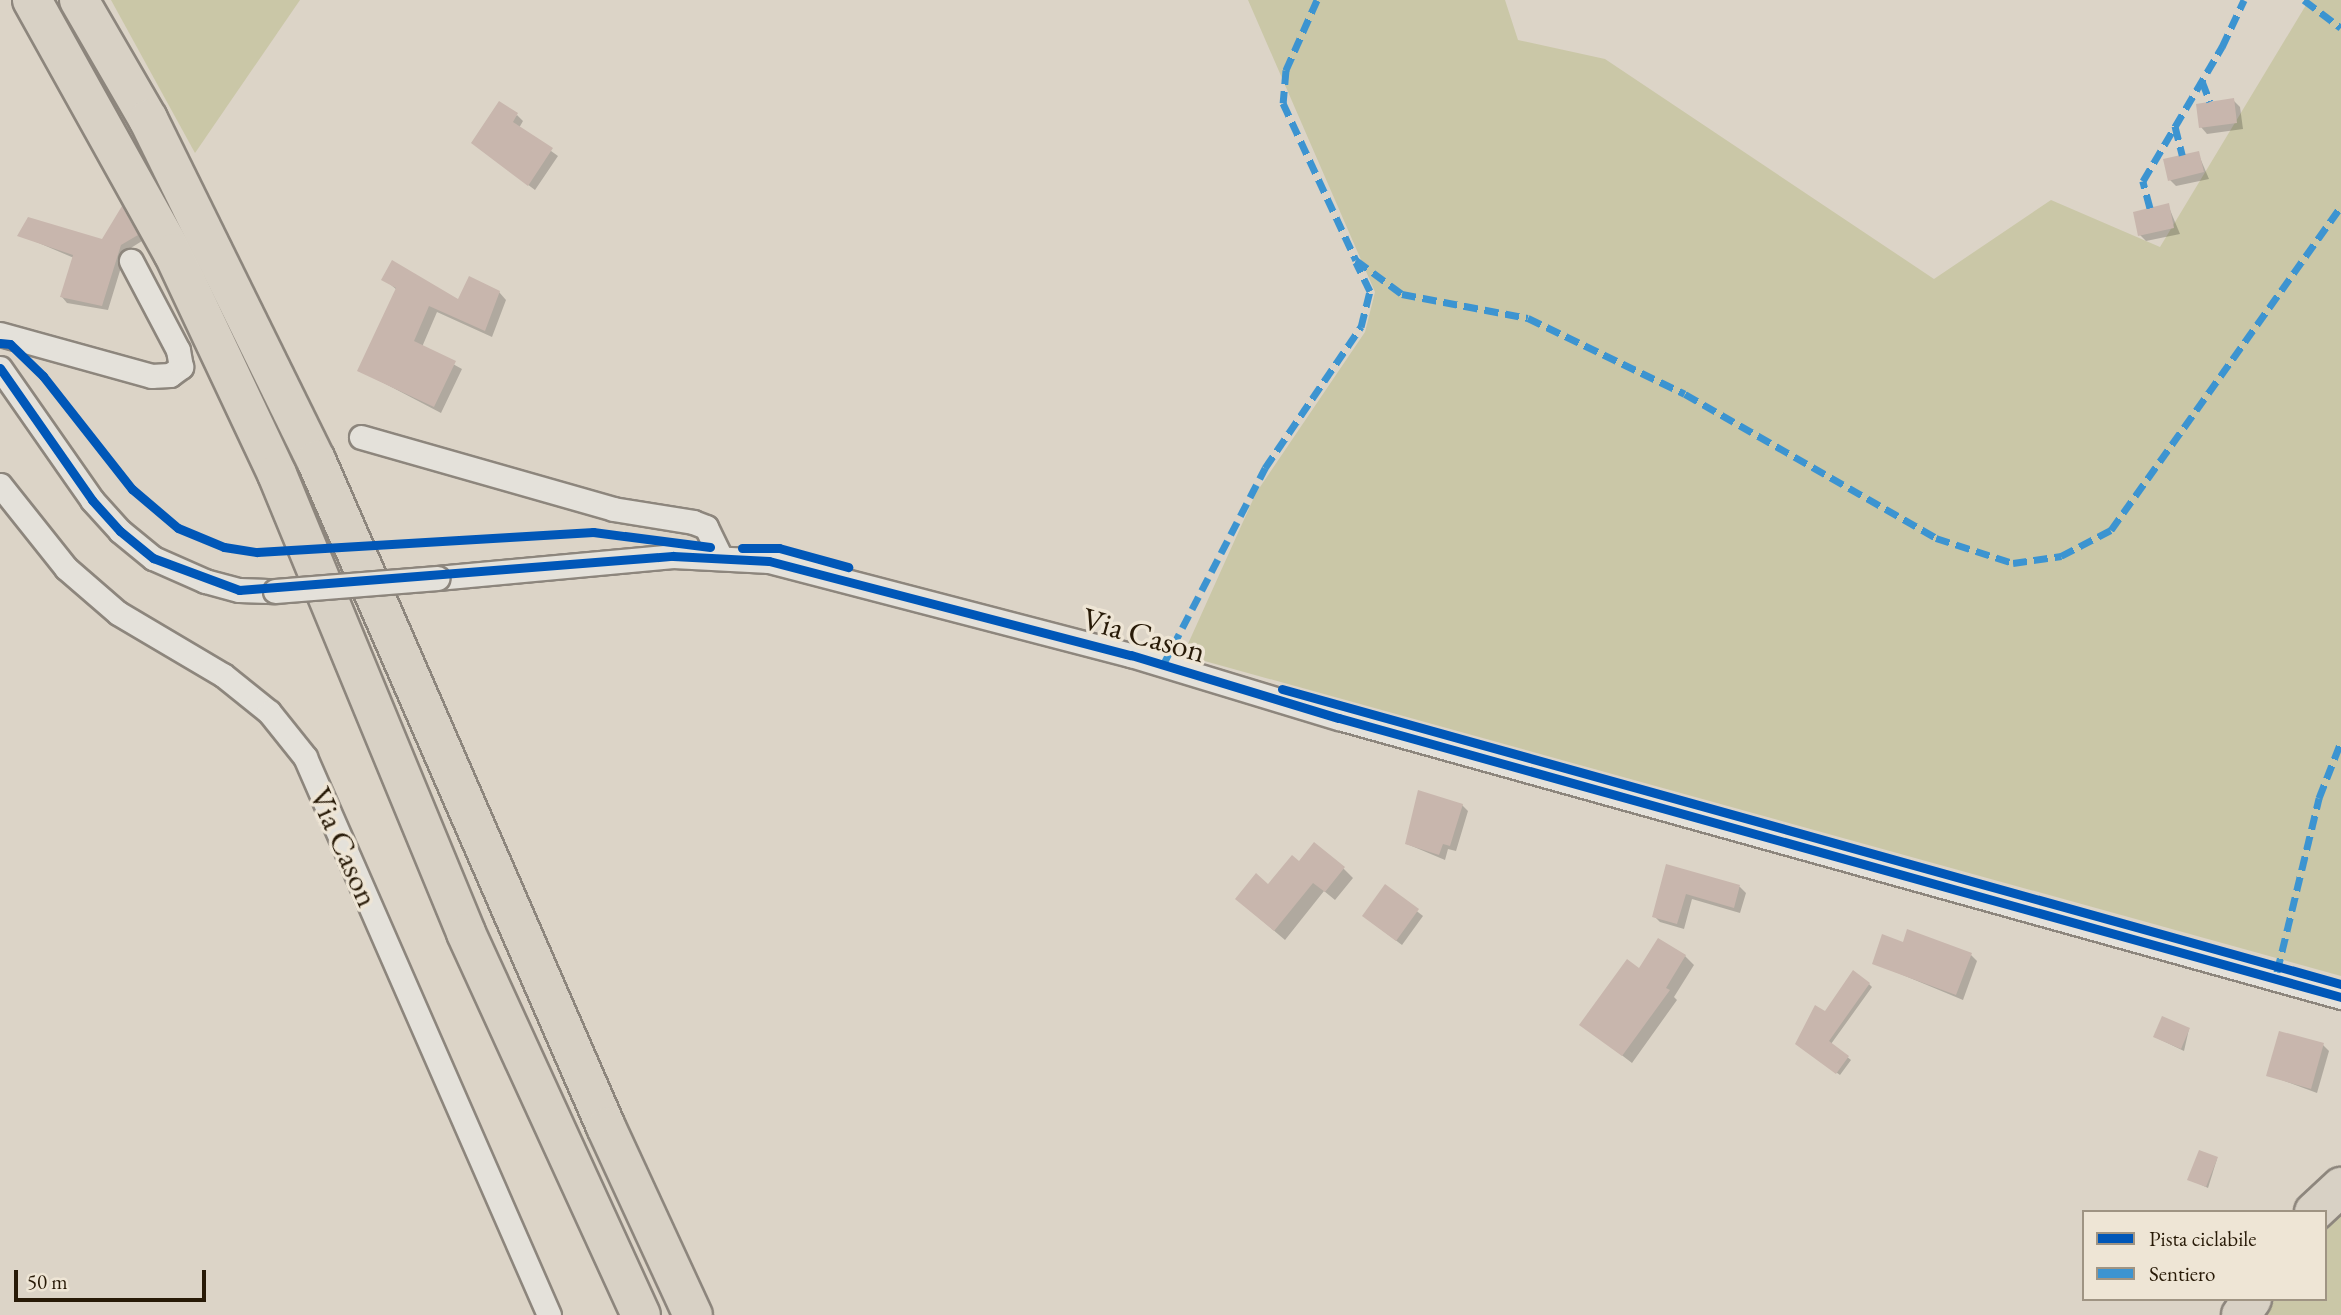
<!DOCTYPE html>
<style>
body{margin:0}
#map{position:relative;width:2341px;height:1315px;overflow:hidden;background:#dcd4c7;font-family:"EB Garamond",serif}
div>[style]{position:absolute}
.green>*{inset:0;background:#cac7a7}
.shadow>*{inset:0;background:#0003}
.building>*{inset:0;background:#c8b6ad}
.roads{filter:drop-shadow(2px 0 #8d867d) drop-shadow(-2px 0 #8d867d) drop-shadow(0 2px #8d867d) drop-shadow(0 -2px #8d867d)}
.street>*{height:23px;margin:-11.5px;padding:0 11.5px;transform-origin:11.5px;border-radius:11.5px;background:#e4e1da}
.highway>*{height:38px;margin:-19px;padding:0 19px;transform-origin:19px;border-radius:19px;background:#d8d1c5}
.bridges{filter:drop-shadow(2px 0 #8d867d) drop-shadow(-2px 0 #8d867d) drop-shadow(0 2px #8d867d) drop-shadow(0 -2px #8d867d)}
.street-bridge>*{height:23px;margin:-11.5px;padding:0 11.5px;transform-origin:11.5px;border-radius:11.5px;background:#e4e1da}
.quiet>*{height:7px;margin-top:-3.5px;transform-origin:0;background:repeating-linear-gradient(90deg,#3c94d1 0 14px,transparent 0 21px)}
.cycleway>*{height:9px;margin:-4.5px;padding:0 4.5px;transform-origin:4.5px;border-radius:4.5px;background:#0057b8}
span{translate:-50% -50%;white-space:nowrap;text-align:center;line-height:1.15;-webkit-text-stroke:7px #eee5d5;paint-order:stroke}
.street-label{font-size:32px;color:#281a07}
.legend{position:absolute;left:2082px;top:1210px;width:245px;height:91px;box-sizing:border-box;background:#eee5d5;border:2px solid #9f9483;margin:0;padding:9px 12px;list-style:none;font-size:21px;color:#281a07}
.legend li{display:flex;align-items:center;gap:14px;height:35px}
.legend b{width:35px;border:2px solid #9f9483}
.scale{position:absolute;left:14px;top:1270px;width:192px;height:32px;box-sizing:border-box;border:4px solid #281a07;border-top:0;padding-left:9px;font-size:21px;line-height:24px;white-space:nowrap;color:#281a07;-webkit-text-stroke:5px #eee5d5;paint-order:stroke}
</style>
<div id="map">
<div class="green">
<div style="clip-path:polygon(111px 0,300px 0,195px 153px)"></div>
<div style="clip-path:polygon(1248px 0,1505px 0,1518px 40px,1605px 59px,1934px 279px,2051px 200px,2160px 247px,2309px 0,2341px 0,2341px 976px,1183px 655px,1256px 493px,1365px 332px,1375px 292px)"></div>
<div style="clip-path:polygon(2341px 1201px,2341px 1315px,2255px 1315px,2266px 1299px,2325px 1299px,2325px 1218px)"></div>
</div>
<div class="shadow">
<div style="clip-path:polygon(2233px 100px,2240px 107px,2243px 129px,2207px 134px,2201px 127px)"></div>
<div style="clip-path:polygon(517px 115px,523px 121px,519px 128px,558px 156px,535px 190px,480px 149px)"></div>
<div style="clip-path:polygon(2198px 153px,2209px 179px,2176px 186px,2170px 180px)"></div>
<div style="clip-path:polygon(2168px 205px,2180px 234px,2146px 241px,2140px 235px)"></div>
<div style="clip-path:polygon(122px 209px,142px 241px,126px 251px,108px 310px,67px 303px,62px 297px,74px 258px,20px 235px,103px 242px)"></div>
<div style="clip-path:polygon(384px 279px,459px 301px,499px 292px,506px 300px,492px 337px,437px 312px,422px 347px,462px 369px,441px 413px,359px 370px,397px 290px)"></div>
<div style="clip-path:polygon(1462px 805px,1468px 811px,1456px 851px,1448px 849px,1445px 860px,1407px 844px)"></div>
<div style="clip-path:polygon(1300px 863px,1343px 868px,1353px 878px,1335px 900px,1324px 891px,1285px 940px,1237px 899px,1269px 886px)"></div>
<div style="clip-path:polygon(1668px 866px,1740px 887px,1746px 893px,1740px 913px,1692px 899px,1684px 929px,1660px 922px,1654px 916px)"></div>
<div style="clip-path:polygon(1386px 887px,1423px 916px,1402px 945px,1370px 921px)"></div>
<div style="clip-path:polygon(1904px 944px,1971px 955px,1977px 961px,1963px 1000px,1874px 963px)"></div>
<div style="clip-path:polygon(1685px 956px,1694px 965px,1674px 997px,1677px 1000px,1632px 1063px,1581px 1024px,1640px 970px)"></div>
<div style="clip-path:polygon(1869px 984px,1872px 987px,1831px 1044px,1851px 1060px,1840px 1075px,1800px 1046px,1825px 1014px)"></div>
<div style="clip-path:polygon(2189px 1029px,2184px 1051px,2155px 1037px)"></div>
<div style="clip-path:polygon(2323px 1045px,2329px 1051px,2317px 1093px,2268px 1075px)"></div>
<div style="clip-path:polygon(2217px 1159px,2208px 1188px,2189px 1179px)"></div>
</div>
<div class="building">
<div style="clip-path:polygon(2234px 98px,2237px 123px,2199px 128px,2196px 104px)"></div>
<div style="clip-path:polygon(499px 101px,518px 113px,513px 122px,553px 148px,528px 186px,471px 143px)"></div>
<div style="clip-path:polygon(2199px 151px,2204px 172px,2168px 181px,2163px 159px)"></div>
<div style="clip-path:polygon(2169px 203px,2174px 228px,2138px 236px,2133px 212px)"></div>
<div style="clip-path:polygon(122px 206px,138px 235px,121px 245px,102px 306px,60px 297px,73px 255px,17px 236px,28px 217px,102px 239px)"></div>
<div style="clip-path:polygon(392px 260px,458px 299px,469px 276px,500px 291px,485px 331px,429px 306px,414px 341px,456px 361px,434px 407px,357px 371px,396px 288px,381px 280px)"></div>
<div style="clip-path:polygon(1418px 790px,1463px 804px,1450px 846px,1443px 844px,1439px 855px,1405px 844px)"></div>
<div style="clip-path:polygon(1314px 842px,1345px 867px,1325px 892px,1313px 883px,1274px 931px,1235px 899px,1256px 873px,1268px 884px,1292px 855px,1299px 861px)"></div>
<div style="clip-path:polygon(1666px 864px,1740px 885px,1734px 908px,1686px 894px,1677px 924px,1652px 917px)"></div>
<div style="clip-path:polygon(1385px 884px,1419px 909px,1396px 941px,1362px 916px)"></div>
<div style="clip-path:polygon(1907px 929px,1972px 953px,1956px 995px,1872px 964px,1882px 934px,1903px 942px)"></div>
<div style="clip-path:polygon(1658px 938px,1686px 955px,1666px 988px,1670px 990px,1622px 1056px,1579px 1025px,1627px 959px,1639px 968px)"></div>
<div style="clip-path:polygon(1853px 970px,1870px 983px,1829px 1041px,1849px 1056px,1836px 1074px,1795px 1044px,1815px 1005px,1825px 1011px)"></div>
<div style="clip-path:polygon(2162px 1016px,2190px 1028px,2181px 1049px,2153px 1037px)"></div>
<div style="clip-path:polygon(2279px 1031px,2324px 1043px,2311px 1089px,2266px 1076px)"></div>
<div style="clip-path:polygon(2199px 1150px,2218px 1157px,2206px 1187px,2187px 1180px)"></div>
</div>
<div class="roads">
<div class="street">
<div style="left:0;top:334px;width:157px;rotate:15.5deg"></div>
<div style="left:151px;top:376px;width:19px;rotate:-3deg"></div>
<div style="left:170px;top:375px;width:14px;rotate:-36deg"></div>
<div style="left:181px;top:367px;width:17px;rotate:-100deg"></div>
<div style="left:178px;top:350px;width:101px;rotate:-117.8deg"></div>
<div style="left:0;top:368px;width:161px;rotate:55.1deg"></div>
<div style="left:92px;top:500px;width:42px;rotate:47.9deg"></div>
<div style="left:120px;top:531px;width:43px;rotate:39.3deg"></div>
<div style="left:153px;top:558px;width:57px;rotate:23.9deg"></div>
<div style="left:205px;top:581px;width:35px;rotate:15deg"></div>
<div style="left:239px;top:590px;width:36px;rotate:2deg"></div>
<div style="left:361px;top:437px;width:262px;rotate:15.9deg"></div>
<div style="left:613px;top:509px;width:81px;rotate:9.2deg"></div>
<div style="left:693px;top:522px;width:14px;rotate:21deg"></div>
<div style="left:706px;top:527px;width:32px;rotate:64deg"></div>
<div style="left:0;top:485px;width:106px;rotate:51.5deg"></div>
<div style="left:66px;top:568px;width:69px;rotate:40.9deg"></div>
<div style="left:118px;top:613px;width:122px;rotate:30.6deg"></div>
<div style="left:223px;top:675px;width:59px;rotate:38.8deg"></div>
<div style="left:269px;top:712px;width:58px;rotate:51.3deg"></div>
<div style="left:305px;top:757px;width:609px;rotate:66.38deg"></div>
<div style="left:437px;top:578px;width:237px;rotate:-5.3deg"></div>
<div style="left:673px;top:556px;width:96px;rotate:3deg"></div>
<div style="left:769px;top:561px;width:374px;rotate:14.6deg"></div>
<div style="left:1131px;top:655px;width:217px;rotate:16.9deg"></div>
<div style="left:1339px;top:718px;width:1040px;rotate:15.56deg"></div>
</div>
<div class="highway">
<div style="left:32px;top:0;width:290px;rotate:60.9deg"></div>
<div style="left:173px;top:253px;width:244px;rotate:64.8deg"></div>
<div style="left:277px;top:474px;width:496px;rotate:67.6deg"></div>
<div style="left:466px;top:933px;width:420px;rotate:65.4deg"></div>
<div style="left:79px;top:0;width:138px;rotate:59.9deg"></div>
<div style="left:148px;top:119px;width:380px;rotate:63.8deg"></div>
<div style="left:316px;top:460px;width:727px;rotate:66.5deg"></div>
<div style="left:606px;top:1127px;width:207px;rotate:65.2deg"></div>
<div style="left:2314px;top:1212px;width:37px;rotate:-43deg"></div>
<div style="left:2241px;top:1315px;width:19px;rotate:-55deg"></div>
</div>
</div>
<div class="bridges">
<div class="street-bridge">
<div style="left:275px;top:591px;width:163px;rotate:-4.6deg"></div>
</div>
</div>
<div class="quiet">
<div style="left:1317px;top:0;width:77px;rotate:113.9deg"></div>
<div style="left:1286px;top:70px;width:33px;rotate:95deg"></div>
<div style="left:1283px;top:103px;width:173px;rotate:65.1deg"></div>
<div style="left:1356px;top:260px;width:57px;rotate:36.5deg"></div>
<div style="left:1402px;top:294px;width:128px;rotate:10.8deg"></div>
<div style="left:1528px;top:318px;width:174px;rotate:25.8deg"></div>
<div style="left:1685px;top:394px;width:289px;rotate:29.8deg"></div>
<div style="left:1936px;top:538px;width:81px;rotate:18deg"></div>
<div style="left:2013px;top:563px;width:49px;rotate:-8.3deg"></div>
<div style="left:2061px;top:556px;width:56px;rotate:-27.5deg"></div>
<div style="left:2111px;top:530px;width:397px;rotate:-54.6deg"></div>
<div style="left:2304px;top:0;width:46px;rotate:37.1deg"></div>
<div style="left:2202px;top:81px;width:22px;rotate:69deg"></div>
<div style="left:2175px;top:126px;width:30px;rotate:76deg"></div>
<div style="left:2150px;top:208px;width:28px;rotate:-105deg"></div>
<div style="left:2143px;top:181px;width:156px;rotate:-59.5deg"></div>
<div style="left:2222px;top:47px;width:52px;rotate:-64.9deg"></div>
<div style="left:1163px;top:665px;width:222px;rotate:-62.6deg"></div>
<div style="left:1265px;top:468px;width:171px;rotate:-55.8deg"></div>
<div style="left:1361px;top:327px;width:37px;rotate:-76deg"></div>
<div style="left:1370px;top:291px;width:32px;rotate:-116deg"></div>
<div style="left:2277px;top:972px;width:179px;rotate:-76.4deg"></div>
<div style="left:2319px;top:798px;width:60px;rotate:-68.6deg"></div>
</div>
<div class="cycleway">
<div style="left:0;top:343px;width:10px;rotate:6deg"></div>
<div style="left:10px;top:344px;width:46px;rotate:44.1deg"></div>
<div style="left:43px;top:376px;width:144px;rotate:51.8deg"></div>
<div style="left:132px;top:489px;width:60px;rotate:40.3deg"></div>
<div style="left:178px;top:528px;width:50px;rotate:22.4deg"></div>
<div style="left:224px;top:547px;width:33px;rotate:9deg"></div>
<div style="left:257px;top:552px;width:337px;rotate:-3.4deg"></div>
<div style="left:593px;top:532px;width:118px;rotate:7.3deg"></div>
<div style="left:0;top:368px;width:161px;rotate:55.1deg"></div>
<div style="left:92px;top:500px;width:42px;rotate:47.9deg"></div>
<div style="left:120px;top:531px;width:43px;rotate:39.3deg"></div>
<div style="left:153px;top:558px;width:92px;rotate:20.4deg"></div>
<div style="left:239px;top:590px;width:435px;rotate:-4.5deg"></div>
<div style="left:673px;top:556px;width:96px;rotate:3deg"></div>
<div style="left:769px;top:561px;width:374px;rotate:14.6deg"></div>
<div style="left:1131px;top:655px;width:217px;rotate:16.9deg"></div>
<div style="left:1339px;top:718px;width:1040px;rotate:15.56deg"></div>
<div style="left:742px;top:548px;width:37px"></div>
<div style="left:779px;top:548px;width:72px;rotate:15.4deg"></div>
<div style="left:1282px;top:689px;width:1099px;rotate:15.57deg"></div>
</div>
<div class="street-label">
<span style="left:1144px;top:635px;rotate:16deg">Via Cason</span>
<span style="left:344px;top:847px;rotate:66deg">Via Cason</span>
</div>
<ul class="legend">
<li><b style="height:9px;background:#0057b8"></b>Pista ciclabile</li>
<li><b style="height:9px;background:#3c94d1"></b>Sentiero</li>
</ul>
<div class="scale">50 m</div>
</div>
